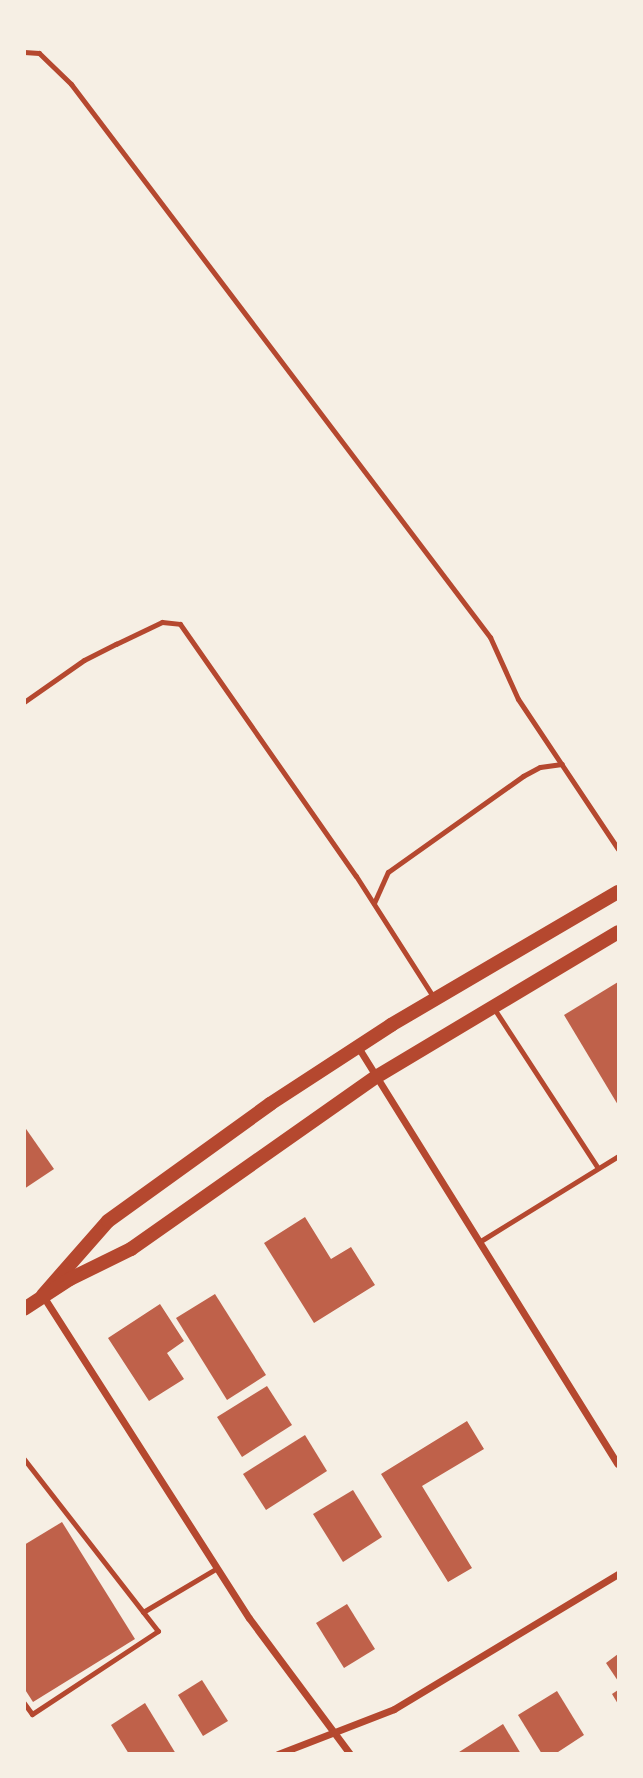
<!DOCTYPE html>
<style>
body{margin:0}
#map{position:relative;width:643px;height:1778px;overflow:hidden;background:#f6efe4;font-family:Jost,sans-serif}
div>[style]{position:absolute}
.building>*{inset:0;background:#bf614a}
.service>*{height:5px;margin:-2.5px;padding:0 2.5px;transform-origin:2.5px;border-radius:2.5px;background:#b5482f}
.minor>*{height:7px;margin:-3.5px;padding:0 3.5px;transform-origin:3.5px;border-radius:3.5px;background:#b5482f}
.secondary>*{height:14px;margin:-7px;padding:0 7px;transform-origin:7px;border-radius:7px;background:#b5482f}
span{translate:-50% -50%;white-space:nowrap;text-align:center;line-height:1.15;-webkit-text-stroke:7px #f6efe4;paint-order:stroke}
.frame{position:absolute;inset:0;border:26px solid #f6efe4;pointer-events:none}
</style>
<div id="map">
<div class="building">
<div style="clip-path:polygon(618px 982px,618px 1105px,564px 1015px)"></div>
<div style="clip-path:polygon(24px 1126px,54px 1169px,24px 1189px)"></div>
<div style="clip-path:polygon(305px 1217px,331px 1259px,351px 1247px,375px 1285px,314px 1323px,264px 1243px)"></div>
<div style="clip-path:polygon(215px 1294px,266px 1375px,227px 1400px,176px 1318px)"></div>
<div style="clip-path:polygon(160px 1304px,184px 1341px,167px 1353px,184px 1379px,149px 1401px,108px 1338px)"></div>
<div style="clip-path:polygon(267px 1386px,292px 1425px,242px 1457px,217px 1417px)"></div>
<div style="clip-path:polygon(467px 1421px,484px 1449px,422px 1486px,472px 1568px,448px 1582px,381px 1474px)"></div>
<div style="clip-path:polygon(305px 1435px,327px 1471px,266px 1510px,243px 1474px)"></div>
<div style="clip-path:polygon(353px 1490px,382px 1537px,343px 1562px,313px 1514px)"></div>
<div style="clip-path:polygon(62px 1522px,135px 1639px,33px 1702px,24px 1688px,24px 1545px)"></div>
<div style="clip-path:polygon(347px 1604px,375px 1649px,344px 1668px,316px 1623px)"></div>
<div style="clip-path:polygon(618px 1654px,618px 1681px,606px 1663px)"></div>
<div style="clip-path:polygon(202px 1680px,228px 1721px,203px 1736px,178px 1695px)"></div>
<div style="clip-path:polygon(618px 1690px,618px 1704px,612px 1694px)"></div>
<div style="clip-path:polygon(557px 1691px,584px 1735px,555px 1754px,542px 1754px,518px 1715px)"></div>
<div style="clip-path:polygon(145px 1703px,176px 1754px,129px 1754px,111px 1725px)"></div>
<div style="clip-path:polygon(503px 1724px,521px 1754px,456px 1754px)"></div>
</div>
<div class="service">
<div style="left:24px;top:52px;width:15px;rotate:4deg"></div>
<div style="left:39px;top:53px;width:45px;rotate:44.1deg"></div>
<div style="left:71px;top:84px;width:694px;rotate:52.85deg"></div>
<div style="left:490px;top:637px;width:68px;rotate:65.7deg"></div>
<div style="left:518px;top:699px;width:180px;rotate:56.3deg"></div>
<div style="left:24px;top:702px;width:73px;rotate:-35deg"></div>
<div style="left:84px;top:660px;width:36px;rotate:-27deg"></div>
<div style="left:116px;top:644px;width:51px;rotate:-25.6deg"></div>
<div style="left:162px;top:622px;width:18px;rotate:6deg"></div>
<div style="left:180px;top:624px;width:307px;rotate:55.1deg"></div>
<div style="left:356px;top:876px;width:145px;rotate:57.4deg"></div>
<div style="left:374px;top:903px;width:34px;rotate:-66deg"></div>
<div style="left:388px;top:872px;width:166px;rotate:-35.4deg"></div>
<div style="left:523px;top:776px;width:19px;rotate:-28deg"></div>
<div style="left:540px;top:767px;width:22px;rotate:-8deg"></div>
<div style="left:493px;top:1007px;width:192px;rotate:56.9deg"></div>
<div style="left:479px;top:1242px;width:163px;rotate:-31.7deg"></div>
<div style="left:24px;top:1459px;width:218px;rotate:52.1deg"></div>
<div style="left:158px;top:1631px;width:151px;rotate:146.6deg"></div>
<div style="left:32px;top:1714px;width:14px;rotate:-126deg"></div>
<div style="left:143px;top:1612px;width:86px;rotate:-30.7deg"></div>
</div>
<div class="minor">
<div style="left:358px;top:1047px;width:491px;rotate:58.1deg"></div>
<div style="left:43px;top:1296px;width:382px;rotate:57.4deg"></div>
<div style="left:249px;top:1618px;width:169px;rotate:53.4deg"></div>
<div style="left:278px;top:1754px;width:124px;rotate:-21.2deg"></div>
<div style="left:394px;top:1709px;width:262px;rotate:-31.1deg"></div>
</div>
<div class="secondary">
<div style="left:43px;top:1295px;width:98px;rotate:-48.7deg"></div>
<div style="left:108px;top:1221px;width:200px;rotate:-35.8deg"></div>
<div style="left:270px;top:1104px;width:145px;rotate:-33.1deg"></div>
<div style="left:391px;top:1025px;width:263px;rotate:-30.4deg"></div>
<div style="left:24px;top:1309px;width:55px;rotate:-33.1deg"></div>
<div style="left:70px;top:1279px;width:68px;rotate:-26.2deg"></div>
<div style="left:131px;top:1249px;width:299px;rotate:-35.1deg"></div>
<div style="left:376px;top:1077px;width:282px;rotate:-30.9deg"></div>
</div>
<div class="frame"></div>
</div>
